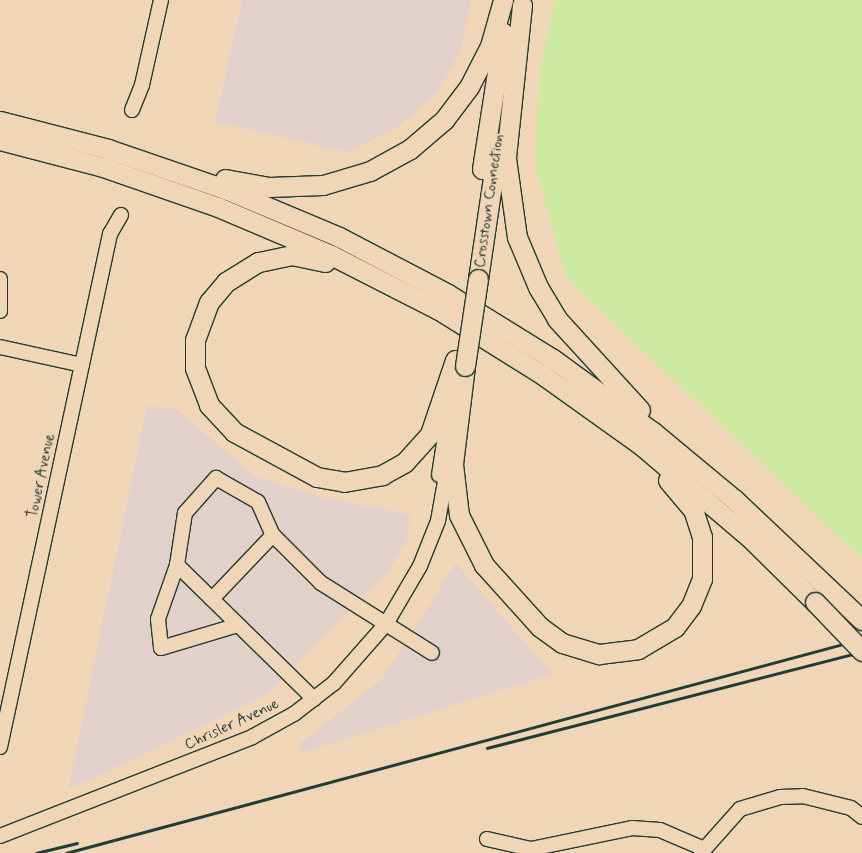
<!DOCTYPE html>
<style>
body{margin:0}
#map{position:relative;width:862px;height:853px;overflow:hidden;background:#f0d5b7;font-family:Mynerve,sans-serif}
div>[style]{position:absolute}
.built>*{inset:0;background:#e2d1cb}
.green>*{inset:0;background:#cde89f}
.roads{filter:drop-shadow(1px 0 #1f3d34) drop-shadow(-1px 0 #1f3d34) drop-shadow(0 1px #1f3d34) drop-shadow(0 -1px #1f3d34)}
.minor>*{height:14px;margin:-7px;padding:0 7px;transform-origin:7px;border-radius:7px;background:#f0d5b7}
.highway>*{height:19px;margin:-9.5px;padding:0 9.5px;transform-origin:9.5px;border-radius:9.5px;background:#f0d5b7}
.rail>*{height:2.5px;margin:-1.25px;padding:0 1.25px;transform-origin:1.25px;border-radius:1.25px;background:#1f3d34}
.bridges{filter:drop-shadow(1px 0 #1f3d34) drop-shadow(-1px 0 #1f3d34) drop-shadow(0 1px #1f3d34) drop-shadow(0 -1px #1f3d34)}
.highway-bridge>*{height:19px;margin:-9.5px;padding:0 9.5px;transform-origin:9.5px;border-radius:9.5px;background:#f0d5b7}
span{translate:-50% -50%;white-space:nowrap;text-align:center;line-height:1.15;-webkit-text-stroke:4.5px #f0d5b7;paint-order:stroke}
.street-label{font-size:15px;color:#1f3d34}
</style>
<div id="map">
<div class="built">
<div style="clip-path:polygon(242px 0,472px 0,460px 51px,437px 94px,395px 129px,347px 152px,215px 122px)"></div>
<div style="clip-path:polygon(147px 406px,176px 409px,255px 476px,322px 498px,410px 514px,408px 538px,391px 568px,265px 696px,68px 790px)"></div>
<div style="clip-path:polygon(456px 563px,552px 674px,302px 753px,298px 745px,382px 679px)"></div>
</div>
<div class="green">
<div style="clip-path:polygon(555px 0,862px 0,862px 559px,566px 278px,535px 166px,540px 68px)"></div>
</div>
<div class="roads">
<div class="minor">
<div style="left:132px;top:110px;width:27px;rotate:-68deg"></div>
<div style="left:142px;top:85px;width:87px;rotate:-77.4deg"></div>
<div style="left:0;top:279px;width:32px;rotate:90deg"></div>
<div style="left:0;top:347px;width:84px;rotate:12.4deg"></div>
<div style="left:439px;top:475px;width:91px;rotate:-81.2deg"></div>
<div style="left:177px;top:565px;width:57px;rotate:109.4deg"></div>
<div style="left:158px;top:619px;width:29px;rotate:84deg"></div>
<div style="left:161px;top:648px;width:80px;rotate:-16.6deg"></div>
<div style="left:212px;top:599px;width:88px;rotate:-46.4deg"></div>
<div style="left:314px;top:699px;width:192px;rotate:-135.6deg"></div>
<div style="left:177px;top:565px;width:53px;rotate:-81.3deg"></div>
<div style="left:185px;top:513px;width:47px;rotate:-48.5deg"></div>
<div style="left:216px;top:478px;width:48px;rotate:29.7deg"></div>
<div style="left:258px;top:502px;width:36px;rotate:66deg"></div>
<div style="left:273px;top:535px;width:68px;rotate:45deg"></div>
<div style="left:321px;top:583px;width:131px;rotate:32.2deg"></div>
<div style="left:0;top:747px;width:525px;rotate:-77.9deg"></div>
<div style="left:110px;top:234px;width:22px;rotate:-60deg"></div>
<div style="left:0;top:836px;width:271px;rotate:-21.4deg"></div>
<div style="left:252px;top:737px;width:48px;rotate:-28.7deg"></div>
<div style="left:294px;top:714px;width:51px;rotate:-37.8deg"></div>
<div style="left:334px;top:683px;width:79px;rotate:-48.6deg"></div>
<div style="left:386px;top:624px;width:67px;rotate:-59.6deg"></div>
<div style="left:420px;top:566px;width:48px;rotate:-68.2deg"></div>
<div style="left:438px;top:521px;width:58px;rotate:-80deg"></div>
<div style="left:487px;top:839px;width:45px;rotate:12.8deg"></div>
<div style="left:531px;top:849px;width:103px;rotate:-11.7deg"></div>
<div style="left:632px;top:828px;width:28px;rotate:4deg"></div>
<div style="left:660px;top:830px;width:46px;rotate:23.2deg"></div>
<div style="left:701px;top:853px;width:59px;rotate:-48.4deg"></div>
<div style="left:740px;top:809px;width:42px;rotate:-16.7deg"></div>
<div style="left:780px;top:797px;width:23px;rotate:-2deg"></div>
<div style="left:803px;top:796px;width:49px;rotate:14deg"></div>
<div style="left:851px;top:808px;width:14px;rotate:39deg"></div>
</div>
<div class="highway">
<div style="left:522px;top:5px;width:154px;rotate:96deg"></div>
<div style="left:506px;top:158px;width:80px;rotate:82.1deg"></div>
<div style="left:517px;top:237px;width:54px;rotate:67.2deg"></div>
<div style="left:538px;top:287px;width:37px;rotate:59deg"></div>
<div style="left:557px;top:319px;width:123px;rotate:47.6deg"></div>
<div style="left:0;top:121px;width:112px;rotate:14.5deg"></div>
<div style="left:108px;top:149px;width:124px;rotate:18.9deg"></div>
<div style="left:225px;top:189px;width:124px;rotate:22.8deg"></div>
<div style="left:339px;top:237px;width:123px;rotate:27.6deg"></div>
<div style="left:448px;top:294px;width:123px;rotate:31.8deg"></div>
<div style="left:553px;top:359px;width:124px;rotate:36.1deg"></div>
<div style="left:653px;top:432px;width:107px;rotate:39.7deg"></div>
<div style="left:735px;top:500px;width:175px;rotate:43.4deg"></div>
<div style="left:0;top:140px;width:106px;rotate:14.7deg"></div>
<div style="left:103px;top:167px;width:122px;rotate:19.2deg"></div>
<div style="left:218px;top:207px;width:123px;rotate:23deg"></div>
<div style="left:331px;top:255px;width:121px;rotate:27deg"></div>
<div style="left:439px;top:310px;width:123px;rotate:32deg"></div>
<div style="left:543px;top:375px;width:122px;rotate:35.6deg"></div>
<div style="left:642px;top:446px;width:140px;rotate:40.4deg"></div>
<div style="left:749px;top:537px;width:93px;rotate:44.6deg"></div>
<div style="left:482px;top:169px;width:138px;rotate:-81.2deg"></div>
<div style="left:225px;top:179px;width:45px;rotate:10.3deg"></div>
<div style="left:269px;top:187px;width:54px;rotate:-2.1deg"></div>
<div style="left:323px;top:185px;width:49px;rotate:-16.6deg"></div>
<div style="left:370px;top:171px;width:46px;rotate:-28.8deg"></div>
<div style="left:410px;top:149px;width:45px;rotate:-40.5deg"></div>
<div style="left:444px;top:120px;width:41px;rotate:-52.9deg"></div>
<div style="left:469px;top:87px;width:46px;rotate:-62.9deg"></div>
<div style="left:490px;top:46px;width:48px;rotate:-74.2deg"></div>
<div style="left:325px;top:262px;width:34px;rotate:-168deg"></div>
<div style="left:292px;top:255px;width:35px;rotate:168deg"></div>
<div style="left:258px;top:262px;width:38px;rotate:148deg"></div>
<div style="left:226px;top:282px;width:26px;rotate:130deg"></div>
<div style="left:209px;top:302px;width:40px;rotate:110.2deg"></div>
<div style="left:195px;top:340px;width:28px;rotate:90deg"></div>
<div style="left:195px;top:368px;width:40px;rotate:69deg"></div>
<div style="left:209px;top:405px;width:37px;rotate:47deg"></div>
<div style="left:234px;top:432px;width:94px;rotate:28.5deg"></div>
<div style="left:317px;top:477px;width:27px;rotate:10deg"></div>
<div style="left:344px;top:482px;width:39px;rotate:-10deg"></div>
<div style="left:382px;top:475px;width:26px;rotate:-29deg"></div>
<div style="left:405px;top:462px;width:38px;rotate:-48deg"></div>
<div style="left:430px;top:434px;width:78px;rotate:-71.3deg"></div>
<div style="left:478px;top:279px;width:129px;rotate:-81.6deg"></div>
<div style="left:465px;top:366px;width:99px;rotate:97deg"></div>
<div style="left:453px;top:464px;width:51px;rotate:83.3deg"></div>
<div style="left:459px;top:515px;width:56px;rotate:63.4deg"></div>
<div style="left:484px;top:565px;width:84px;rotate:47.9deg"></div>
<div style="left:540px;top:627px;width:27px;rotate:36deg"></div>
<div style="left:562px;top:643px;width:39px;rotate:17deg"></div>
<div style="left:599px;top:654px;width:39px;rotate:-7deg"></div>
<div style="left:638px;top:649px;width:43px;rotate:-30.7deg"></div>
<div style="left:675px;top:627px;width:26px;rotate:-53deg"></div>
<div style="left:691px;top:606px;width:29px;rotate:-68deg"></div>
<div style="left:702px;top:579px;width:42px;rotate:-90deg"></div>
<div style="left:702px;top:537px;width:28px;rotate:-108deg"></div>
<div style="left:693px;top:510px;width:39px;rotate:-130deg"></div>
</div>
</div>
<div class="rail">
<div style="left:487px;top:748px;width:387px;rotate:-14.4deg"></div>
<div style="left:36px;top:853px;width:42px;rotate:-13.7deg"></div>
<div style="left:66px;top:853px;width:824px;rotate:-15.05deg"></div>
</div>
<div class="bridges">
<div class="highway-bridge">
<div style="left:465px;top:366px;width:88px;rotate:-81.5deg"></div>
<div style="left:815px;top:602px;width:68px;rotate:46.2deg"></div>
</div>
</div>
<div class="street-label">
<span style="left:490px;top:201px;rotate:-82deg">Crosstown Connection</span>
<span style="left:42px;top:476px;rotate:-78deg">Tower Avenue</span>
<span style="left:232px;top:725px;rotate:-25deg">Chrisler Avenue</span>
</div>
</div>
